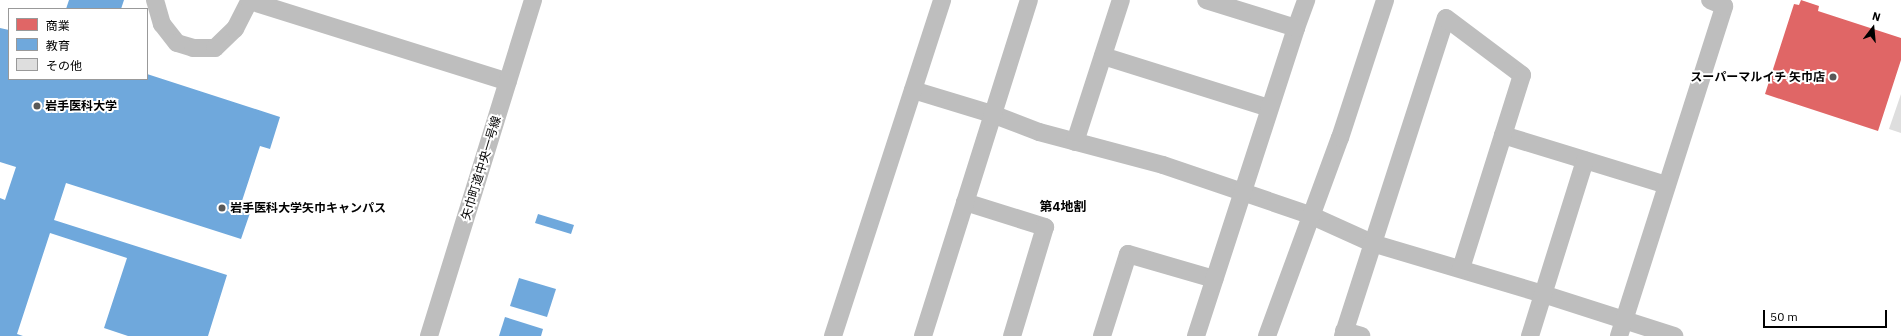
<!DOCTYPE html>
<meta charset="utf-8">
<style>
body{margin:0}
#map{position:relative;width:1901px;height:336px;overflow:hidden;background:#fff;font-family:"IBM Plex Sans","Noto Sans JP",sans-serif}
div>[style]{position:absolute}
.shops>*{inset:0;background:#e06666}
.schools>*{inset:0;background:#6fa8dc}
.building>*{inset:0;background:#dedede}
.minor>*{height:18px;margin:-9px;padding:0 9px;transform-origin:9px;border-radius:9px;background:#bebebe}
.dots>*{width:11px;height:11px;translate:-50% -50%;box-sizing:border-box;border:2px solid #fff;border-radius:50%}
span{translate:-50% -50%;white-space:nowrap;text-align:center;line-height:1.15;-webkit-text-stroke:4px #fff;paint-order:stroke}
.poi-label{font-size:12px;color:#000;font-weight:700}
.right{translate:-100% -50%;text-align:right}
.left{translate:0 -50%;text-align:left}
.street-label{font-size:12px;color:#000}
.neighbourhood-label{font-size:13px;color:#000;font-weight:700}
.legend{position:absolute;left:8px;top:8px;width:140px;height:72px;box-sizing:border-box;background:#fff;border:1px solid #999;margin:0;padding:5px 7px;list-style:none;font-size:12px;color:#000}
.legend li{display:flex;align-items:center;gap:8px;height:20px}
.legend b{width:20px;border:1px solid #999}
.north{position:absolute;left:1853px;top:8px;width:40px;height:40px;-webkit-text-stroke:3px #fff;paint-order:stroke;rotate:16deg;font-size:11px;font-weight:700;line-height:16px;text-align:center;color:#000}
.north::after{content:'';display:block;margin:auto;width:14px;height:18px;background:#000;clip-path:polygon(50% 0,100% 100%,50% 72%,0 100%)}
.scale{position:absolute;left:1763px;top:310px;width:124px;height:18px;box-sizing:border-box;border:2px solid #000;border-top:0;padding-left:5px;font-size:12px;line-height:14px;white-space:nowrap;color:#000;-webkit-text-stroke:3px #fff;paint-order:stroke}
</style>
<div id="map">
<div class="shops">
<div style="clip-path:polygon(1801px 0,1819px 6px,1818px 11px,1901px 38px,1901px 60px,1878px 131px,1765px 94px,1794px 4px,1799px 5px)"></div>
</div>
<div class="schools">
<div style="clip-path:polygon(69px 0,124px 0,121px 9px,66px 9px)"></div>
<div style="clip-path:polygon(0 28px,9px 30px,9px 79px,147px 79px,147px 74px,280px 117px,270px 149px,260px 146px,239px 210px,250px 213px,241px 239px,66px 183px,54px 220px,227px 275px,208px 336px,128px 336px,104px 328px,127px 258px,50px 233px,17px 334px,23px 336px,0 336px,0 198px,5px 200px,16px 167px,0 162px)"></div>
<div style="clip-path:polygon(538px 214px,574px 225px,571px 234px,535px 223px)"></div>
<div style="clip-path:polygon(519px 278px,556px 289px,547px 317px,510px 306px)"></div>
<div style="clip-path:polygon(505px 317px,543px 329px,541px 336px,499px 336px)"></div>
</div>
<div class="building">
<div style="clip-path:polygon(1901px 94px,1901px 133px,1889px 129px)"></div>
</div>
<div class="minor">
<div style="left:155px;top:0;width:25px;rotate:74deg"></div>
<div style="left:162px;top:24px;width:24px;rotate:52deg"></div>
<div style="left:177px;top:43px;width:17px;rotate:17deg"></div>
<div style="left:193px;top:48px;width:22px"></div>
<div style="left:215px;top:48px;width:28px;rotate:-44deg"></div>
<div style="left:235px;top:29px;width:33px;rotate:-63deg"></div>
<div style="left:250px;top:1px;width:270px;rotate:17.4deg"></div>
<div style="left:1296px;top:28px;width:30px;rotate:-70deg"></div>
<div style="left:1103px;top:56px;width:174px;rotate:17.4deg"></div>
<div style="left:913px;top:90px;width:83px;rotate:16.9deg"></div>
<div style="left:992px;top:114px;width:50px;rotate:21deg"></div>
<div style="left:1039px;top:132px;width:128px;rotate:14.9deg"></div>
<div style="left:1163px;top:165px;width:155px;rotate:18.8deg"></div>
<div style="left:1310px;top:215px;width:68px;rotate:24.3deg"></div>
<div style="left:1372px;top:243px;width:178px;rotate:16.6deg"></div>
<div style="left:1543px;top:294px;width:138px;rotate:17.8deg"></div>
<div style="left:1503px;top:135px;width:171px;rotate:17deg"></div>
<div style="left:1075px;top:142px;width:149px;rotate:-72.1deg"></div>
<div style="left:965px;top:202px;width:84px;rotate:17.4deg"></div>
<div style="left:1045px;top:227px;width:114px;rotate:106.8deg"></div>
<div style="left:1344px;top:331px;width:18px;rotate:16deg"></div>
<div style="left:429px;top:336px;width:352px;rotate:-72.8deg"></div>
<div style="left:833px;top:336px;width:353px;rotate:-72deg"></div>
<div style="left:923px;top:336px;width:352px;rotate:-72.5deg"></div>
<div style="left:1102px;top:336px;width:86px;rotate:-72.4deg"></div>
<div style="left:1128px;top:254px;width:90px;rotate:16.2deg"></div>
<div style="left:1196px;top:336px;width:324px;rotate:-72deg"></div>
<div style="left:1296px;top:28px;width:94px;rotate:-162.7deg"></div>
<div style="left:1267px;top:336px;width:211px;rotate:-69.8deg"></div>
<div style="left:1340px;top:138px;width:145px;rotate:-71.9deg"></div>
<div style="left:1343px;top:336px;width:334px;rotate:-72.1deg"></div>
<div style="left:1446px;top:18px;width:95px;rotate:36.9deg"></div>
<div style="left:1522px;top:75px;width:203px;rotate:107.5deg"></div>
<div style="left:1530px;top:336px;width:184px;rotate:-72.6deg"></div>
<div style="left:1619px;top:336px;width:346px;rotate:-72.3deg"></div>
<div style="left:1724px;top:6px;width:15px;rotate:-157deg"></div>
</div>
<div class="dots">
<div style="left:1833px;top:77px;background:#595959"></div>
<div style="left:37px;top:106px;background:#595959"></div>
<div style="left:222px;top:208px;background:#595959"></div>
</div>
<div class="poi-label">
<span class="right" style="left:1825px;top:77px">スーパーマルイチ 矢巾店</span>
<span class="left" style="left:45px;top:106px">岩手医科大学</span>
<span class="left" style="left:230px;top:208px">岩手医科大学矢巾キャンパス</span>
</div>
<div class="street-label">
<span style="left:481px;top:168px;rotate:-73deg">矢巾町道中央一号線</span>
</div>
<div class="neighbourhood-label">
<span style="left:1063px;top:207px">第4地割</span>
</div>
<ul class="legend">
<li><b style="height:11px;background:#e06666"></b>商業</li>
<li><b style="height:11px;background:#6fa8dc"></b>教育</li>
<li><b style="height:11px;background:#dedede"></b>その他</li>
</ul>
<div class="north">N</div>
<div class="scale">50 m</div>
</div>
